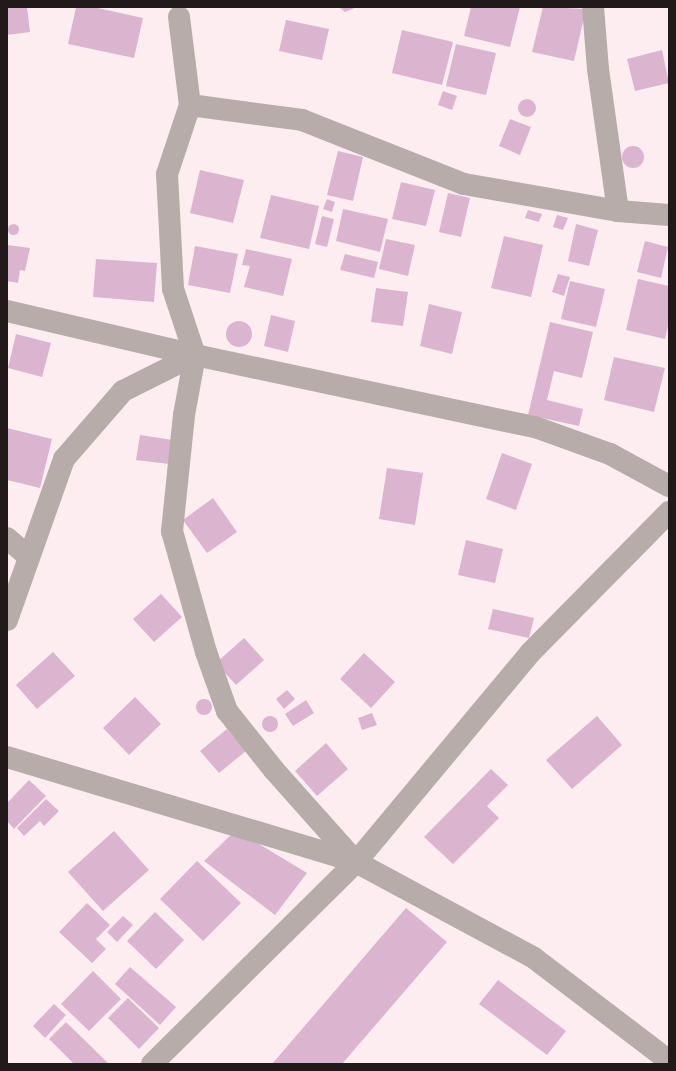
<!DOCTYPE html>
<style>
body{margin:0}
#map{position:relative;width:676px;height:1071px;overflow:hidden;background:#fdedf0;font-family:"Alegreya Sans",sans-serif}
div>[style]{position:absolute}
.building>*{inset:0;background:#dbb5cf}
.round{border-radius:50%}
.street>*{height:22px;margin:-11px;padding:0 11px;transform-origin:11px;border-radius:11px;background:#b8acab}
span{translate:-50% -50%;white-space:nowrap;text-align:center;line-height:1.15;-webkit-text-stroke:4px #fff;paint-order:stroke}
.frame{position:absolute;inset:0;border:8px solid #22191b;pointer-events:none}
</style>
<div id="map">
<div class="building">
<div style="clip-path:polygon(7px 7px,27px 7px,30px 32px,7px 35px)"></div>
<div style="clip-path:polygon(76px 7px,93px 7px,143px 18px,134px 58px,68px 44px)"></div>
<div style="clip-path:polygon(339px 7px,357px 7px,345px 12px)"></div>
<div style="clip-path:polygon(471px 7px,520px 7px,510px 47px,464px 36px)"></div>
<div style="clip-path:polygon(543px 7px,586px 9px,574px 61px,532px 52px)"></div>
<div style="clip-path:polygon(286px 20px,329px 29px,322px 60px,279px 51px)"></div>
<div style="clip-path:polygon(402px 30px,453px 42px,442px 85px,392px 73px)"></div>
<div style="clip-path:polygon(456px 44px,496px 53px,486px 95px,446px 86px)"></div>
<div style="clip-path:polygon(662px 50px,669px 83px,635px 91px,627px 59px)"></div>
<div style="clip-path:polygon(443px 91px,457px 96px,452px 110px,438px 105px)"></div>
<div class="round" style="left:518px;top:99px;width:18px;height:18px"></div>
<div style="clip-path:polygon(510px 119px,531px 127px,520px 155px,499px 146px)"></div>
<div class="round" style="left:622px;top:146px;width:22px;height:22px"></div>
<div style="clip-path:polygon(338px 151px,363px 157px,353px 201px,327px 195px)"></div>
<div style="clip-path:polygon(200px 170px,244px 180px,233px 223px,190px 213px)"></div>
<div style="clip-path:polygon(401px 182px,435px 190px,426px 226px,392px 219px)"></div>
<div style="clip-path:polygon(448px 193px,470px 198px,461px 237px,439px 232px)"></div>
<div style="clip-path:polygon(271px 195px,319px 206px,309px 249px,260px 238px)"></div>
<div style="clip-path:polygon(327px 199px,335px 202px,332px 212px,323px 209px)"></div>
<div style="clip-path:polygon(343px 209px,388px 219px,380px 252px,336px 241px)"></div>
<div style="clip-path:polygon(528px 210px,542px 214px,539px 222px,525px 218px)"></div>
<div style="clip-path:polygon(557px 215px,568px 218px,563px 230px,553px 227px)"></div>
<div style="clip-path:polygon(322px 216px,334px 219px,327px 247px,315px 244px)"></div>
<div class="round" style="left:7.5px;top:223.5px;width:11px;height:11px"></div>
<div style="clip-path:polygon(576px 224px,598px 230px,589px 266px,568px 261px)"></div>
<div style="clip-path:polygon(504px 236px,543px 245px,531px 297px,491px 288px)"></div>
<div style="clip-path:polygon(386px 239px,415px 245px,408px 276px,379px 269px)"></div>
<div style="clip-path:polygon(645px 241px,668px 247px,661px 278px,637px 272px)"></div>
<div style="clip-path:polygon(7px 245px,30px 248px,25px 271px,20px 270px,18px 283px,7px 281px)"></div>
<div style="clip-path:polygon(195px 246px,238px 254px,230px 293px,188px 285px)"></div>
<div style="clip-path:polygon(246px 249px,292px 259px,283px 296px,244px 287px,250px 266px,242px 265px)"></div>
<div style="clip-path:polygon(345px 254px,378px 262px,374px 278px,340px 270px)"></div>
<div style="clip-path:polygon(96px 259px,157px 263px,154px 302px,93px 297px)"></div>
<div style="clip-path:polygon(558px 274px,570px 277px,564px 296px,552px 292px)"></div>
<div style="clip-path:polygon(638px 279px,669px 286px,669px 322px,665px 339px,626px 330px)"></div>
<div style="clip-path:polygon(570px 281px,605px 289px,596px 327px,561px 319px)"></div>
<div style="clip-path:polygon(376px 288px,408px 292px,403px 326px,371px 322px)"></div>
<div style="clip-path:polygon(429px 304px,462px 312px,452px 354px,420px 346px)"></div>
<div style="clip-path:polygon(271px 315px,295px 321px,288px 352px,264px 346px)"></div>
<div class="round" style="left:226px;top:321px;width:26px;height:26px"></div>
<div style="clip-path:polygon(550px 322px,593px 332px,582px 378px,554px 371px,547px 400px,583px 409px,579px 426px,528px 415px)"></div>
<div style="clip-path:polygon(16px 334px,51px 343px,42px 377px,8px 368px)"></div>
<div style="clip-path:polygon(614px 357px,665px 368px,654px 412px,604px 400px)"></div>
<div style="clip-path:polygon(7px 428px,52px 439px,40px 488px,7px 480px)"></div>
<div style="clip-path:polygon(140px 435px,173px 440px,169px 464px,136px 460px)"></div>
<div style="clip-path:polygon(502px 453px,532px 464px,516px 510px,486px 499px)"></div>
<div style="clip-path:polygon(387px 468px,423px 473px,415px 525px,379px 519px)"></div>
<div style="clip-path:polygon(213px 498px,237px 532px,207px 553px,183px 520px)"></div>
<div style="clip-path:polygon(466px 540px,503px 549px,495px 583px,458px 575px)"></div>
<div style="clip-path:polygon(161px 594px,182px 617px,154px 642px,133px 619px)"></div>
<div style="clip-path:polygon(493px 609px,534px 618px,529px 638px,488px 629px)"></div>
<div style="clip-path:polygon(244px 638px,264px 660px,236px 685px,216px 663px)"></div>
<div style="clip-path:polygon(53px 652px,75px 676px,37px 709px,16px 685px)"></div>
<div style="clip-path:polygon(364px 653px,395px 682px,371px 708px,340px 679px)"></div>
<div style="clip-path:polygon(287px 690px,295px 699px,284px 709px,276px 699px)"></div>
<div style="clip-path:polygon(135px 697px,161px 724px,129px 755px,103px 728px)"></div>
<div class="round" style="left:196px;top:699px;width:16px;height:16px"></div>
<div style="clip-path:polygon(306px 700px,314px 713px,293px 726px,285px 714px)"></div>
<div style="clip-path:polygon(372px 713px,377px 725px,362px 730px,358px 718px)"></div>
<div class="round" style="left:262px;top:716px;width:16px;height:16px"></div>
<div style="clip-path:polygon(597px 716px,622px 745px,572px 789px,546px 760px)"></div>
<div style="clip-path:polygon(227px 729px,246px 751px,219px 773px,200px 751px)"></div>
<div style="clip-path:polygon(326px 743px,348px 769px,317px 796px,295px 771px)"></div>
<div style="clip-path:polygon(491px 769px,508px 785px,487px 806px,499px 818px,453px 864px,424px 837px)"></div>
<div style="clip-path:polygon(29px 780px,46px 796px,14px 829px,7px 821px,7px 803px)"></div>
<div style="clip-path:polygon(46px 799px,59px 811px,44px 826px,40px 821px,24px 836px,17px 828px)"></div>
<div style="clip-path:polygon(236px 830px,307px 873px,275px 915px,204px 861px)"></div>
<div style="clip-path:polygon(114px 831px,149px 870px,103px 911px,68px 872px)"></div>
<div style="clip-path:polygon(197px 861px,241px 903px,203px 941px,160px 899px)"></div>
<div style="clip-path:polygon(87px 903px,110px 925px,96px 939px,106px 949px,92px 963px,59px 932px)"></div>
<div style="clip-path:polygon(406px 908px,447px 942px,342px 1064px,272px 1064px)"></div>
<div style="clip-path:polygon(155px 912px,184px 940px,156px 969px,127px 941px)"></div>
<div style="clip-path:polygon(123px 916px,133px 925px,117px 942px,107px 932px)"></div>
<div style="clip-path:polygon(130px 967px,176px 1007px,160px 1025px,115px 984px)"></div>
<div style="clip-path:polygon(93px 971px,121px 999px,89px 1031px,61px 1004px)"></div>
<div style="clip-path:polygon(498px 980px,566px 1031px,547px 1055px,479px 1004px)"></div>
<div style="clip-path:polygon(128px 998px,159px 1028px,139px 1049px,108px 1018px)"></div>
<div style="clip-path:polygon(54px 1004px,66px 1015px,45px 1038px,33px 1026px)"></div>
<div style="clip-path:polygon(66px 1022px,109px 1064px,74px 1064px,49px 1039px)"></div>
</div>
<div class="street">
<div style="left:593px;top:7px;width:62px;rotate:85.4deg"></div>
<div style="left:598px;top:69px;width:143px;rotate:82deg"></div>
<div style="left:179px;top:17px;width:89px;rotate:82.9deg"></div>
<div style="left:190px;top:105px;width:73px;rotate:108.4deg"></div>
<div style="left:167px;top:174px;width:115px;rotate:87deg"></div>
<div style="left:173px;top:289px;width:70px;rotate:71.6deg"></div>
<div style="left:195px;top:355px;width:61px;rotate:100.4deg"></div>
<div style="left:184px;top:415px;width:117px;rotate:95.9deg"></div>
<div style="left:172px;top:531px;width:126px;rotate:74.3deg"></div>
<div style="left:206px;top:652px;width:63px;rotate:70.4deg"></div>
<div style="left:227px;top:711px;width:75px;rotate:51.5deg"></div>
<div style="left:274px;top:770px;width:123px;rotate:48.3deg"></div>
<div style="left:190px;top:105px;width:113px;rotate:7.6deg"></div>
<div style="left:302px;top:120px;width:174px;rotate:21.6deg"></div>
<div style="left:464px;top:184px;width:156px;rotate:9.9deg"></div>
<div style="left:618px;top:211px;width:51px;rotate:4.5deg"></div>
<div style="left:7px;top:311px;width:193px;rotate:13.2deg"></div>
<div style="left:195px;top:355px;width:348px;rotate:12deg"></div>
<div style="left:535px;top:427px;width:80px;rotate:19.8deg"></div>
<div style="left:610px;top:454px;width:67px;rotate:28.5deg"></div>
<div style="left:7px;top:538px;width:29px;rotate:41deg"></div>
<div style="left:7px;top:620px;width:171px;rotate:-70.5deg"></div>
<div style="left:64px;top:459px;width:90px;rotate:-49.1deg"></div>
<div style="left:123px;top:391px;width:80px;rotate:-26.6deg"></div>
<div style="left:7px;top:757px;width:364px;rotate:16.7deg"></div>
<div style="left:356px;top:862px;width:202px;rotate:28.3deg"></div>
<div style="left:534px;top:958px;width:170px;rotate:37.3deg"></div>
<div style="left:152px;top:1064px;width:287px;rotate:-44.7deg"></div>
<div style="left:356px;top:862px;width:273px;rotate:-50.2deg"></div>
<div style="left:531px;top:652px;width:197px;rotate:-45.4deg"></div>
</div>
<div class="frame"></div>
</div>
